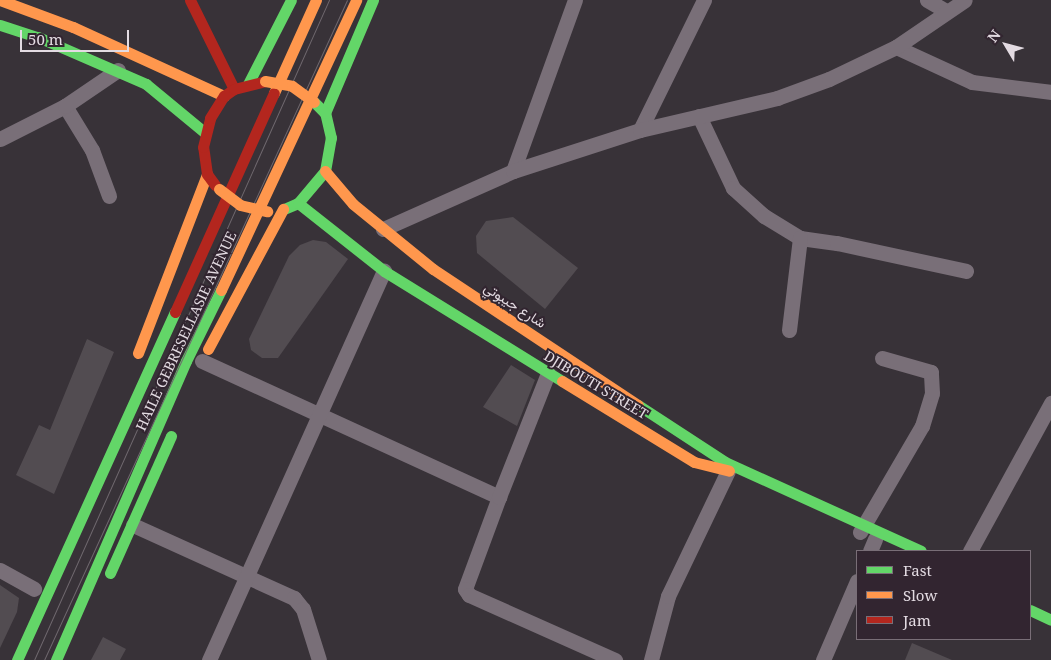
<!DOCTYPE html>
<meta charset="utf-8">
<style>
body{margin:0}
#map{position:relative;width:1051px;height:660px;overflow:hidden;background:#383238;font-family:"Noto Serif",Vazirmatn,serif}
div>[style]{position:absolute}
.building>*{inset:0;background:#524c51}
.street>*{height:15px;margin:-7.5px;padding:0 7.5px;transform-origin:7.5px;border-radius:7.5px;background:#796f78}
.fast>*{height:11px;margin:-5.5px;padding:0 5.5px;transform-origin:5.5px;border-radius:5.5px;background:#63d668}
.slow>*{height:11px;margin:-5.5px;padding:0 5.5px;transform-origin:5.5px;border-radius:5.5px;background:#ff974d}
.jam>*{height:11px;margin:-5.5px;padding:0 5.5px;transform-origin:5.5px;border-radius:5.5px;background:#b3261e}
.tram>*{height:1px;margin:-0.5px;padding:0 0.5px;transform-origin:0.5px;border-radius:0.5px;background:#6f686e}
.slow-bridge>*{height:11px;margin:-5.5px;padding:0 5.5px;transform-origin:5.5px;border-radius:5.5px;background:#ff974d}
span{translate:-50% -50%;white-space:nowrap;text-align:center;line-height:1.15;-webkit-text-stroke:4px #322530;paint-order:stroke}
.street-label{font-size:14px;color:#e3dbe2}
.legend{position:absolute;left:856px;top:550px;width:175px;height:90px;box-sizing:border-box;background:#322530;border:1px solid #796e77;margin:0;padding:6px 9px;list-style:none;font-size:15px;color:#e3dbe2}
.legend li{display:flex;align-items:center;gap:10px;height:25px}
.legend b{width:25px;border:1px solid #796e77}
.north{position:absolute;left:981px;top:20px;width:50px;height:50px;-webkit-text-stroke:4px #322530;paint-order:stroke;rotate:307deg;font-size:14px;font-weight:700;line-height:20px;text-align:center;color:#e3dbe2}
.north::after{content:'';display:block;margin:auto;width:18px;height:22px;background:#e3dbe2;clip-path:polygon(50% 0,100% 100%,50% 72%,0 100%)}
.scale{position:absolute;left:20px;top:30px;width:109px;height:22px;box-sizing:border-box;border:2px solid #e3dbe2;border-top:0;padding-left:6px;font-size:15px;line-height:18px;white-space:nowrap;color:#e3dbe2;-webkit-text-stroke:4px #322530;paint-order:stroke}
</style>
<div id="map">
<div class="building">
<div style="clip-path:polygon(513px 217px,578px 268px,545px 309px,477px 253px,476px 236px,486px 221px)"></div>
<div style="clip-path:polygon(313px 240px,326px 242px,348px 259px,278px 358px,262px 358px,251px 350px,249px 339px,289px 256px,300px 245px)"></div>
<div style="clip-path:polygon(87px 339px,114px 352px,54px 494px,16px 475px,39px 425px,50px 430px)"></div>
<div style="clip-path:polygon(511px 365px,535px 380px,517px 426px,483px 407px)"></div>
<div style="clip-path:polygon(0 585px,19px 598px,17px 612px,0 648px)"></div>
<div style="clip-path:polygon(103px 637px,126px 649px,120px 660px,91px 660px)"></div>
<div style="clip-path:polygon(912px 643px,952px 660px,905px 660px)"></div>
</div>
<div class="street">
<div style="left:927px;top:0;width:22px;rotate:30deg"></div>
<div style="left:896px;top:47px;width:84px;rotate:24.7deg"></div>
<div style="left:972px;top:82px;width:80px;rotate:7.2deg"></div>
<div style="left:65px;top:106px;width:52px;rotate:58.5deg"></div>
<div style="left:92px;top:150px;width:49px;rotate:69.7deg"></div>
<div style="left:699px;top:116px;width:80px;rotate:64.7deg"></div>
<div style="left:733px;top:188px;width:42px;rotate:42.1deg"></div>
<div style="left:764px;top:216px;width:42px;rotate:31.4deg"></div>
<div style="left:800px;top:238px;width:37px;rotate:8deg"></div>
<div style="left:837px;top:243px;width:132px;rotate:12.2deg"></div>
<div style="left:640px;top:130px;width:145px;rotate:-63.8deg"></div>
<div style="left:0;top:139px;width:73px;rotate:-26.9deg"></div>
<div style="left:65px;top:106px;width:64px;rotate:-34.2deg"></div>
<div style="left:513px;top:171px;width:182px;rotate:-70.1deg"></div>
<div style="left:383px;top:229px;width:142px;rotate:-24deg"></div>
<div style="left:513px;top:171px;width:133px;rotate:-17.9deg"></div>
<div style="left:640px;top:130px;width:141px;rotate:-13.1deg"></div>
<div style="left:777px;top:98px;width:55px;rotate:-20.1deg"></div>
<div style="left:829px;top:79px;width:74px;rotate:-25.5deg"></div>
<div style="left:896px;top:47px;width:83px;rotate:-34.3deg"></div>
<div style="left:789px;top:330px;width:93px;rotate:-83.2deg"></div>
<div style="left:202px;top:361px;width:327px;rotate:24.6deg"></div>
<div style="left:499px;top:497px;width:98px;rotate:110.3deg"></div>
<div style="left:465px;top:589px;width:7px;rotate:56deg"></div>
<div style="left:469px;top:595px;width:160px;rotate:24deg"></div>
<div style="left:499px;top:497px;width:133px;rotate:-68.4deg"></div>
<div style="left:133px;top:525px;width:177px;rotate:24.4deg"></div>
<div style="left:294px;top:598px;width:14px;rotate:51deg"></div>
<div style="left:303px;top:609px;width:53px;rotate:72.6deg"></div>
<div style="left:860px;top:532px;width:123px;rotate:-59.7deg"></div>
<div style="left:922px;top:426px;width:34px;rotate:-73deg"></div>
<div style="left:932px;top:393px;width:21px;rotate:-93deg"></div>
<div style="left:931px;top:372px;width:51px;rotate:-164.1deg"></div>
<div style="left:870px;top:551px;width:13px;rotate:-67deg"></div>
<div style="left:970px;top:551px;width:169px;rotate:-61.3deg"></div>
<div style="left:0;top:570px;width:39px;rotate:29deg"></div>
<div style="left:209px;top:660px;width:427px;rotate:-65.8deg"></div>
<div style="left:651px;top:660px;width:66px;rotate:-75.1deg"></div>
<div style="left:668px;top:596px;width:139px;rotate:-64.4deg"></div>
<div style="left:823px;top:660px;width:86px;rotate:-66.7deg"></div>
</div>
<div class="fast">
<div style="left:0;top:25px;width:40px;rotate:18deg"></div>
<div style="left:38px;top:37px;width:118px;rotate:23.5deg"></div>
<div style="left:146px;top:84px;width:75px;rotate:39.6deg"></div>
<div style="left:248px;top:84px;width:94px;rotate:-62.9deg"></div>
<div style="left:325px;top:113px;width:123px;rotate:-67deg"></div>
<div style="left:298px;top:203px;width:110px;rotate:38.3deg"></div>
<div style="left:384px;top:271px;width:209px;rotate:31.7deg"></div>
<div style="left:284px;top:209px;width:15px;rotate:-23deg"></div>
<div style="left:298px;top:203px;width:42px;rotate:-49.8deg"></div>
<div style="left:325px;top:171px;width:34px;rotate:-80deg"></div>
<div style="left:331px;top:138px;width:26px;rotate:-103deg"></div>
<div style="left:325px;top:113px;width:16px;rotate:-135deg"></div>
<div style="left:638px;top:405px;width:104px;rotate:33.2deg"></div>
<div style="left:725px;top:462px;width:215px;rotate:24.4deg"></div>
<div style="left:110px;top:573px;width:150px;rotate:-66deg"></div>
<div style="left:1030px;top:610px;width:23px;rotate:25deg"></div>
<div style="left:17px;top:660px;width:382px;rotate:-65.6deg"></div>
<div style="left:56px;top:660px;width:326px;rotate:-66.5deg"></div>
<div style="left:186px;top:361px;width:79px;rotate:-63.8deg"></div>
</div>
<div class="slow">
<div style="left:0;top:0;width:78px;rotate:20.3deg"></div>
<div style="left:73px;top:27px;width:166px;rotate:24.6deg"></div>
<div style="left:274px;top:93px;width:102px;rotate:-65.7deg"></div>
<div style="left:325px;top:171px;width:43px;rotate:49.7deg"></div>
<div style="left:353px;top:204px;width:103px;rotate:39.1deg"></div>
<div style="left:433px;top:269px;width:246px;rotate:33.6deg"></div>
<div style="left:221px;top:290px;width:320px;rotate:-65deg"></div>
<div style="left:208px;top:349px;width:159px;rotate:-61.8deg"></div>
<div style="left:138px;top:353px;width:192px;rotate:-68.9deg"></div>
<div style="left:562px;top:381px;width:155px;rotate:31.5deg"></div>
<div style="left:694px;top:462px;width:36px;rotate:14deg"></div>
</div>
<div class="jam">
<div style="left:190px;top:0;width:99px;rotate:63.7deg"></div>
<div style="left:215px;top:185px;width:14px;rotate:-126deg"></div>
<div style="left:207px;top:174px;width:27px;rotate:-98deg"></div>
<div style="left:203px;top:147px;width:30px;rotate:-76deg"></div>
<div style="left:210px;top:118px;width:26px;rotate:-58deg"></div>
<div style="left:224px;top:96px;width:12px;rotate:-35deg"></div>
<div style="left:234px;top:89px;width:32px;rotate:-14deg"></div>
<div style="left:175px;top:312px;width:240px;rotate:-65.7deg"></div>
</div>
<div class="tram">
<div style="left:34px;top:660px;width:723px;rotate:-65.92deg"></div>
<div style="left:44px;top:660px;width:726px;rotate:-65.34deg"></div>
</div>
<div class="slow-bridge">
<div style="left:265px;top:81px;width:27px;rotate:10deg"></div>
<div style="left:292px;top:86px;width:27px;rotate:36deg"></div>
<div style="left:219px;top:189px;width:26px;rotate:37deg"></div>
<div style="left:240px;top:205px;width:28px;rotate:13deg"></div>
</div>
<div class="street-label">
<span style="left:515px;top:305px;rotate:33deg">شارع جيبوتي</span>
<span style="left:186px;top:331px;rotate:-65deg">HAILE GEBRESELLASIE AVENUE</span>
<span style="left:596px;top:385px;rotate:31deg">DJIBOUTI STREET</span>
</div>
<ul class="legend">
<li><b style="height:6px;background:#63d668"></b>Fast</li>
<li><b style="height:6px;background:#ff974d"></b>Slow</li>
<li><b style="height:6px;background:#b3261e"></b>Jam</li>
</ul>
<div class="north">N</div>
<div class="scale">50 m</div>
</div>
